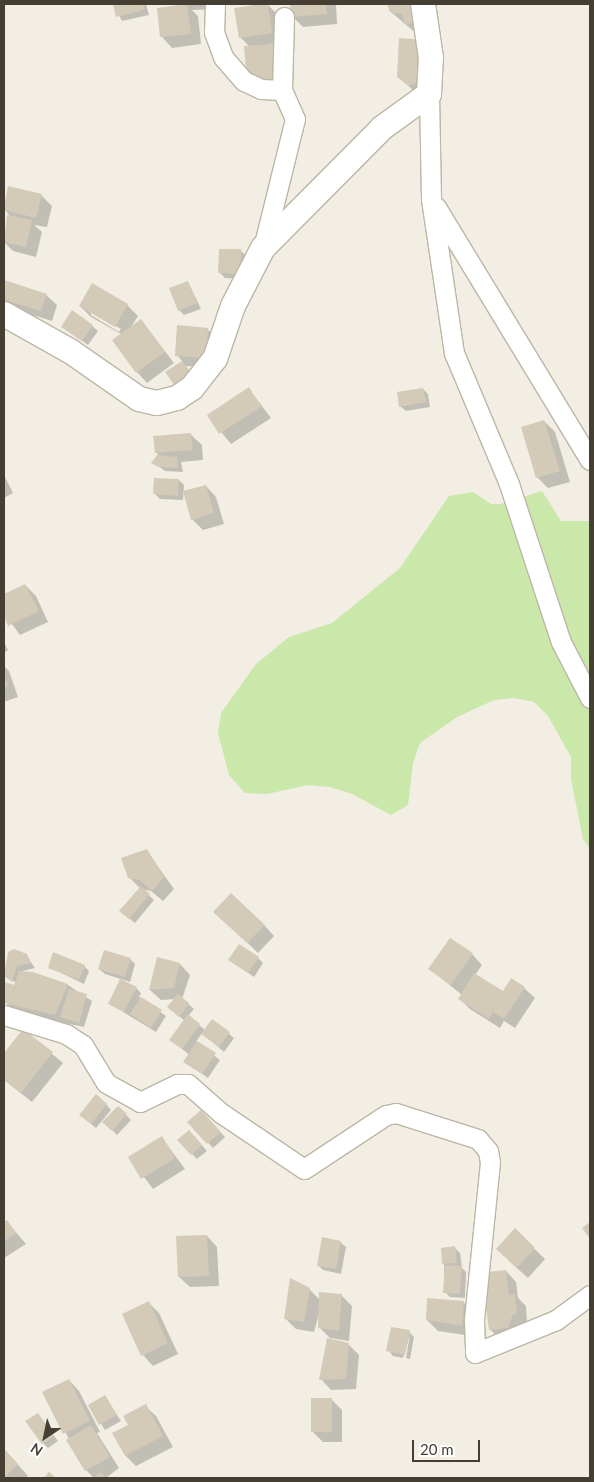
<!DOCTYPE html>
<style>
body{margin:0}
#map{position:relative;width:594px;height:1482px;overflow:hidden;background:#f2eee3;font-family:Lato,sans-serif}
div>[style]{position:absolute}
.green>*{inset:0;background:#c9e8aa}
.shadow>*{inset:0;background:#0003}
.building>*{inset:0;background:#d4cab8}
.roads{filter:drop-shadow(1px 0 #bdb6a6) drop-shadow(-1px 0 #bdb6a6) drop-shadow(0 1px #bdb6a6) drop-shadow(0 -1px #bdb6a6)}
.minor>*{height:19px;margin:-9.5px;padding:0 9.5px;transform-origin:9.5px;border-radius:9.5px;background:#fff}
.tertiary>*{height:24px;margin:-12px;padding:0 12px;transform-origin:12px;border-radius:12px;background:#fff}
span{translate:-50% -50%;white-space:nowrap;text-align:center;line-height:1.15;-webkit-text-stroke:4.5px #fff;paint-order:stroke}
.frame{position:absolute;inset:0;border:5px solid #443e33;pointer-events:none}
.north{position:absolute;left:20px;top:1412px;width:50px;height:50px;-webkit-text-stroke:4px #fff;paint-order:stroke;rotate:214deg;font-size:14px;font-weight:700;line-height:20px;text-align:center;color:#443e33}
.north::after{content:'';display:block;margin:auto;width:18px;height:22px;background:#443e33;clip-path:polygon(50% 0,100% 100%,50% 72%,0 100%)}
.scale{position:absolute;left:412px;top:1440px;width:68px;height:22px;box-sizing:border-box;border:2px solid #443e33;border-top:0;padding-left:6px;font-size:15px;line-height:18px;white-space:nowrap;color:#443e33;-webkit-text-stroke:4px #fff;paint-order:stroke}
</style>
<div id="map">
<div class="green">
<div style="clip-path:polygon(542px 491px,561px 521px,590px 521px,590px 849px,583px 839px,571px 779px,571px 757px,548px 716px,534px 702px,514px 698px,494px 700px,457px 717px,420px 743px,413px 763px,408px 805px,391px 815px,352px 794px,330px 787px,308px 785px,267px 794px,245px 793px,229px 775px,218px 733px,221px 713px,256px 664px,289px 637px,332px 623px,400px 568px,449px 496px,473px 492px,491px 504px,501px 504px)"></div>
</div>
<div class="shadow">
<div style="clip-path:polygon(114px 4px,146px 4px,149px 15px,122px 21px)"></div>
<div style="clip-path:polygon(178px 4px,223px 4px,223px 9px,192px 10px,198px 16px,201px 44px,172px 48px,162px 37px,158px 9px,181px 6px)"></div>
<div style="clip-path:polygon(267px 4px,278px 15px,282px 43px,250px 47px,241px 38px)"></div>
<div style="clip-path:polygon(291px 4px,336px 4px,337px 24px,303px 27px,292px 16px)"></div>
<div style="clip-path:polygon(389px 4px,422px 4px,417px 34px,391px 12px)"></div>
<div style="clip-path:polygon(425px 41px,420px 96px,398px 77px)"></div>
<div style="clip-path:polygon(8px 188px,41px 195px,52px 206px,47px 227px,34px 225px,42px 232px,36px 257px,13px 251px,4px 242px,9px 215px,4px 208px)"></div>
<div style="clip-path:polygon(241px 251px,246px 256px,246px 279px,225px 278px,220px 273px)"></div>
<div style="clip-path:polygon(4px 281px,46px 295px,57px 305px,52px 321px,4px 306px)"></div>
<div style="clip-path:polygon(188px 282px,201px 309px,184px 315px,179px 310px)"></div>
<div style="clip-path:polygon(evenodd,127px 305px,138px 316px,131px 327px,141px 320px,174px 363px,147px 383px,137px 372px,121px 334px,91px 317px,80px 306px,127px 305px,91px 312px,121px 329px,119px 332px,91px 315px,91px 312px)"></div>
<div style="clip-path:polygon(92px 326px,98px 331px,88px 345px,63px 327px)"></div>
<div style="clip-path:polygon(207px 329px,218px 339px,216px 368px,186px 366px,196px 380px,167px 373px,183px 362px,177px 355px)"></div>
<div style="clip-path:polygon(249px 389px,271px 418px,231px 444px,208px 416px)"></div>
<div style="clip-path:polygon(423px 389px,428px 394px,430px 407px,406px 411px,400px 406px)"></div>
<div style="clip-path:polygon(544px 421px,555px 432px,570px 482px,548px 488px,537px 477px)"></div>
<div style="clip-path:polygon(191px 435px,202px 445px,203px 460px,181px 462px,183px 472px,165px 471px,153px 462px,160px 457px,156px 452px)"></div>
<div style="clip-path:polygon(4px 475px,13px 493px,4px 498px)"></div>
<div style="clip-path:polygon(179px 480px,184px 485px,183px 500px,160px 499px,155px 494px)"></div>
<div style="clip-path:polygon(206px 486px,216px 497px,224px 524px,203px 530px,192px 519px)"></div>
<div style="clip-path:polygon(25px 585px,36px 596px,48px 622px,20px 635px,4px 613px,4px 595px)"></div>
<div style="clip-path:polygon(4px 642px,8px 650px,4px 653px)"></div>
<div style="clip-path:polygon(4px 666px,9px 671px,18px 697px,4px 702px)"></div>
<div style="clip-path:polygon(146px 850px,174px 889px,163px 901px,151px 891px,142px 889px,154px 900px,135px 923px,126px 916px,140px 888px,129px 877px)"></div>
<div style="clip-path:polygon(226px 922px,264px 925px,274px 936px,258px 953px)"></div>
<div style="clip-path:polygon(472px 954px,482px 965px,475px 975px,504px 993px,524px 988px,535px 998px,515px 1028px,504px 1021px,500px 1028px,470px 1009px,460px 999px,462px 995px,430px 969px)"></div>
<div style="clip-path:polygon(26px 955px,35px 968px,18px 972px,33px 973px,68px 985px,92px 1001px,84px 1027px,16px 1013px,5px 1002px,18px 984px,5px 976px)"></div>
<div style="clip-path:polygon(258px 958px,263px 963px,254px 977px,230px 960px)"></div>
<div style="clip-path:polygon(130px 959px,135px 964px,130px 982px,105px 974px,99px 969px)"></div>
<div style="clip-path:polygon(158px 959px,180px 964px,190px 975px,182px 999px,194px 1009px,188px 1016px,205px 1030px,213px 1021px,234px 1038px,224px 1052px,202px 1033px,196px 1042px,220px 1060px,208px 1078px,185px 1062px,191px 1056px,171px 1040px,185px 1021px,174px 1012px,175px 999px,161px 1000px,150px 990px)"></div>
<div style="clip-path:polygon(84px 966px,89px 971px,84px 984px,49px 967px)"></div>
<div style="clip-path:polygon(136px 988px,141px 993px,139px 997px,166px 1016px,156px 1032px,110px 1004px)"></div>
<div style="clip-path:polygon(23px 1030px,63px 1063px,32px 1102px,4px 1080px,4px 1055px)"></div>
<div style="clip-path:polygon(106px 1104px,111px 1110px,96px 1128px,86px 1120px)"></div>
<div style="clip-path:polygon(118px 1107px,131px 1120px,117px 1135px,104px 1122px)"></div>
<div style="clip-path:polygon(206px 1117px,225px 1137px,213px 1148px,189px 1122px)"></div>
<div style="clip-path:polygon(194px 1136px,207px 1151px,197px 1159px,192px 1154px)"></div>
<div style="clip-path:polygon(162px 1138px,185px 1169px,153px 1189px,129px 1157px)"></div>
<div style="clip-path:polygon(7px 1222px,26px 1244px,4px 1258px,4px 1224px)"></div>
<div style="clip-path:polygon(515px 1230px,545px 1259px,528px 1278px,508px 1260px)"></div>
<div style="clip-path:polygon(207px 1236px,217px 1247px,219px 1286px,190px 1287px,179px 1277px)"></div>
<div style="clip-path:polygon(340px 1242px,346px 1247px,341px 1274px,323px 1270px,318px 1265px)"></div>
<div style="clip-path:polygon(455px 1248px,460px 1253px,462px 1268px,466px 1272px,465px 1298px,450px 1297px,445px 1292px,444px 1264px)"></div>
<div style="clip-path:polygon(506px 1271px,516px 1282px,518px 1298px,526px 1306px,527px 1324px,500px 1340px,490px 1329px)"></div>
<div style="clip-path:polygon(309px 1289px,320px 1300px,341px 1295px,352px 1306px,349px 1341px,330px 1338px,319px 1327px,320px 1310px,314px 1332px,296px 1329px,285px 1318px)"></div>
<div style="clip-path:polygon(148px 1302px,159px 1313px,178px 1354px,153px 1366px,143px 1355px)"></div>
<div style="clip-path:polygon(463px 1302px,474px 1313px,472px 1336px,438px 1331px,427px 1320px)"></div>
<div style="clip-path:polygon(409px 1332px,414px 1337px,410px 1359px,406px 1358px,410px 1334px,403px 1358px,393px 1356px,388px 1350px)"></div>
<div style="clip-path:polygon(348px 1344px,359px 1355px,356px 1389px,331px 1390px,321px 1379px)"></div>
<div style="clip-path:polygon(69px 1380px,79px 1391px,100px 1432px,97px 1433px,119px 1468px,106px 1478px,94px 1478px,86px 1470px,44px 1393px)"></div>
<div style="clip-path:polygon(105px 1397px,121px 1421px,105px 1430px,90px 1406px)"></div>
<div style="clip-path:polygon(331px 1399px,342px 1410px,342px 1442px,323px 1442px,312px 1431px)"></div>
<div style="clip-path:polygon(145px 1406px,156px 1416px,173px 1447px,136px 1466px,126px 1456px,114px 1434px,130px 1425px)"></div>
<div style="clip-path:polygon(38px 1414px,58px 1441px,48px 1448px,43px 1443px)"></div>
<div style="clip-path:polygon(4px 1449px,28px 1476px,25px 1478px,4px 1478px)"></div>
</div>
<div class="building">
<div style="clip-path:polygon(113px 4px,143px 4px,144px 10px,116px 17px)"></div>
<div style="clip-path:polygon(187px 4px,191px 34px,160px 37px,157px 8px)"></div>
<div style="clip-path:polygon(262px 4px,268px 4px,272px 33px,239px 38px,234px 8px)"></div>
<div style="clip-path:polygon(290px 4px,326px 4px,327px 14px,291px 17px)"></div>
<div style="clip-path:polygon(387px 4px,414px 4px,422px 22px,405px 24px,402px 14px,390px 12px)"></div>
<div style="clip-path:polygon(399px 38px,425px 40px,421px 81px,409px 86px,397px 77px)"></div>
<div style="clip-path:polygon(276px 44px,279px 80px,247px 82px,244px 46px)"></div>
<div style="clip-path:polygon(8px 186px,42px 194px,36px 218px,4px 210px)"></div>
<div style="clip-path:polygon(7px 215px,32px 220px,26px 247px,4px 242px)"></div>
<div style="clip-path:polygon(219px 249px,241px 249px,241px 274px,218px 273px)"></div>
<div style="clip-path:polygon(4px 280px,47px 294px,41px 311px,4px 300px)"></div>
<div style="clip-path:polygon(188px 281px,197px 303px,178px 311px,169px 288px)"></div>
<div style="clip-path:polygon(92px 283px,128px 304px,115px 327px,79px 306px)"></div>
<div style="clip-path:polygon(72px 310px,93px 325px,82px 341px,61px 327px)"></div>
<div style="clip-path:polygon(141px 319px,165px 352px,136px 373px,112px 340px)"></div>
<div style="clip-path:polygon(177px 325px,208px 328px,206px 358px,175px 356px)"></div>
<div style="clip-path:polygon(182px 361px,192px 374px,175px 386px,165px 372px)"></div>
<div style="clip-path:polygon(249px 387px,261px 407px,219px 434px,207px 415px)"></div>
<div style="clip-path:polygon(423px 388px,426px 402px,399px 407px,397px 392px)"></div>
<div style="clip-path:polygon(544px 420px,560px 471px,536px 478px,521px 427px)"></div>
<div style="clip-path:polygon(191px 433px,193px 450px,155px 453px,153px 436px)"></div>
<div style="clip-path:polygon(157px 455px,177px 457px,178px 468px,158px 467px,151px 463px)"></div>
<div style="clip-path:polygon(154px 478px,179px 479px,178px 496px,153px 494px)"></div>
<div style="clip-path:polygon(206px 485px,214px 513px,191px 520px,183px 491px)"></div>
<div style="clip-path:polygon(25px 584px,39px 611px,8px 626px,4px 616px,4px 594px)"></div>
<div style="clip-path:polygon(4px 675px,8px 686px,4px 688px)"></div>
<div style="clip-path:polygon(147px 849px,164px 877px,152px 891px,139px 880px,128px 878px,121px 858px)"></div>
<div style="clip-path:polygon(141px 886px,150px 894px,129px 919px,119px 911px)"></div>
<div style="clip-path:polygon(231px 893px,265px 925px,247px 943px,213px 912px)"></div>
<div style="clip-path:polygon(450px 938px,473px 953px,451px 985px,428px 969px)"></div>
<div style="clip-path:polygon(239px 944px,259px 957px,248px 973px,228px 960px)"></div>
<div style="clip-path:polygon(14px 949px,27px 954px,31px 963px,17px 966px,12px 982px,4px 976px,8px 952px)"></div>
<div style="clip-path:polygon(104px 950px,131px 958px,125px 977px,98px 969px)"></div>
<div style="clip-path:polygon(53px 952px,85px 965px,79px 980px,48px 968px)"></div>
<div style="clip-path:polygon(157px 957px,180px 963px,174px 988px,149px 990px)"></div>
<div style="clip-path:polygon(19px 971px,33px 972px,68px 984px,55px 1015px,4px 1003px,5px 982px,14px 985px)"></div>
<div style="clip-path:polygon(474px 973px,503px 991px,511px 978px,525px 987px,504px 1019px,493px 1012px,489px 1019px,458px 999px)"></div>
<div style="clip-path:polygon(120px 979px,137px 987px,124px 1012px,108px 1004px)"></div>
<div style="clip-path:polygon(69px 989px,87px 994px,79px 1023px,60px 1017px)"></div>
<div style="clip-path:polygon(178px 994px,189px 1003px,179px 1017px,167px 1007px)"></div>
<div style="clip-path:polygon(141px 997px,162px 1010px,151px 1028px,130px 1014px)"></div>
<div style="clip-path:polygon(188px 1014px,200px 1024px,182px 1049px,169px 1040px)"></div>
<div style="clip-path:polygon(212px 1019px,230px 1032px,219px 1047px,201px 1034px)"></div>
<div style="clip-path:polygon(23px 1029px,53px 1052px,21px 1093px,4px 1079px,4px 1053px)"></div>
<div style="clip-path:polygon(197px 1041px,216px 1053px,202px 1074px,183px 1062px)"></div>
<div style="clip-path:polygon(96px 1094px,107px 1104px,91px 1124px,79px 1115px)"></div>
<div style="clip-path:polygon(118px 1106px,127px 1114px,112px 1131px,102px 1122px)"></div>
<div style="clip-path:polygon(201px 1110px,221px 1132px,207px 1144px,187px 1122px)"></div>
<div style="clip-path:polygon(189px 1130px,202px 1145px,191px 1155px,177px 1140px)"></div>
<div style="clip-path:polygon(162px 1136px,175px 1158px,141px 1179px,128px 1157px)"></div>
<div style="clip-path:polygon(7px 1220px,16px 1233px,4px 1241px,4px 1222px)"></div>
<div style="clip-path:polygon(590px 1222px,590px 1239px,582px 1228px)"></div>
<div style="clip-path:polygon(515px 1228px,535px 1248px,517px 1268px,496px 1249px)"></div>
<div style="clip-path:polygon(207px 1235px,209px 1276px,178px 1277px,176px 1236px)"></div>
<div style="clip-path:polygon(322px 1237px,341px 1241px,336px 1269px,317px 1266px)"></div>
<div style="clip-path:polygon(455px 1246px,457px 1263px,442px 1264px,441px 1248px)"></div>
<div style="clip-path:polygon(445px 1265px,462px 1266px,460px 1294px,443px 1293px)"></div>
<div style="clip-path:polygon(506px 1270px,509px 1295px,515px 1294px,517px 1314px,513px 1314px,508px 1328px,489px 1330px,482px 1278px,487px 1272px)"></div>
<div style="clip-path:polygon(290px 1278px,310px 1288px,304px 1322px,284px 1319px)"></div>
<div style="clip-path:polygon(319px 1292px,342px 1294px,339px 1331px,318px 1328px)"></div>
<div style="clip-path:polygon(427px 1298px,464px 1301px,462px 1326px,426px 1320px)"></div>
<div style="clip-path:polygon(149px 1301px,168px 1343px,141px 1356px,122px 1314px)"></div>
<div style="clip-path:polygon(391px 1327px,410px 1330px,405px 1355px,386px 1351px)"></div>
<div style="clip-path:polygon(327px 1338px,349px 1343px,346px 1379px,319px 1380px)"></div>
<div style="clip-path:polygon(69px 1379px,90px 1421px,63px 1434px,42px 1392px)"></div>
<div style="clip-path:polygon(105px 1395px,117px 1415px,99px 1425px,88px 1405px)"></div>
<div style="clip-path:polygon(311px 1398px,332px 1398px,332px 1432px,311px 1432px)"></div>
<div style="clip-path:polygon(146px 1404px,163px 1436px,125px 1456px,112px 1433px,128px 1425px,123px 1416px)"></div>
<div style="clip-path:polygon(38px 1413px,54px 1436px,42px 1444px,25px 1421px)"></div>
<div style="clip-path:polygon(91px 1425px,110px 1457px,85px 1471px,66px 1440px)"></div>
<div style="clip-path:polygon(4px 1449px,18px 1464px,4px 1478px)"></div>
<div style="clip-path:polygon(49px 1472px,56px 1478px,44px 1478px)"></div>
<div style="clip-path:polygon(101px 1472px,106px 1478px,93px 1478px)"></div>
</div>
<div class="roads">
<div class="minor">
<div style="left:215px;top:4px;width:28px;rotate:92deg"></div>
<div style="left:214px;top:32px;width:27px;rotate:70deg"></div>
<div style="left:223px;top:57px;width:32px;rotate:49deg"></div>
<div style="left:244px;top:81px;width:19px;rotate:25deg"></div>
<div style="left:261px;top:89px;width:21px;rotate:3deg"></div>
<div style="left:429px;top:94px;width:105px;rotate:88.9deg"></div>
<div style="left:431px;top:199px;width:156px;rotate:81.5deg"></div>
<div style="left:454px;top:353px;width:142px;rotate:67.2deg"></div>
<div style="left:509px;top:484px;width:166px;rotate:71.8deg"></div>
<div style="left:561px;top:642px;width:63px;rotate:62.6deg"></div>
<div style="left:436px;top:207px;width:296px;rotate:58.7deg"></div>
<div style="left:263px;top:248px;width:133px;rotate:-76.1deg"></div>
<div style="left:295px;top:119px;width:32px;rotate:-114deg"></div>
<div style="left:282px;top:90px;width:73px;rotate:-88.4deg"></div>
<div style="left:4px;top:1015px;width:65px;rotate:17deg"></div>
<div style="left:66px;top:1034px;width:20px;rotate:33deg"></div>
<div style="left:83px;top:1045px;width:44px;rotate:58.8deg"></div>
<div style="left:106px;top:1083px;width:39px;rotate:29deg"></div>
<div style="left:140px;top:1102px;width:41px;rotate:-25.9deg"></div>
<div style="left:177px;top:1084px;width:11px"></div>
<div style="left:188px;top:1084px;width:44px;rotate:41.3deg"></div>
<div style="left:221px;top:1113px;width:100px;rotate:34deg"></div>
<div style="left:304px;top:1169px;width:98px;rotate:-33.4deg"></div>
<div style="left:386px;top:1115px;width:10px;rotate:-11deg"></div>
<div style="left:396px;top:1113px;width:86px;rotate:17.6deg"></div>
<div style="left:478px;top:1139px;width:16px;rotate:50deg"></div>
<div style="left:488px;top:1151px;width:11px;rotate:80deg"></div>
<div style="left:490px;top:1162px;width:159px;rotate:95.8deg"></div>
<div style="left:474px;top:1320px;width:33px;rotate:88deg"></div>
<div style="left:475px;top:1353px;width:87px;rotate:-22.2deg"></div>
<div style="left:556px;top:1320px;width:42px;rotate:-36.3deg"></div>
</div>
<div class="tertiary">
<div style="left:4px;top:314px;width:76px;rotate:29.3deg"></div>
<div style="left:70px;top:351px;width:84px;rotate:34.8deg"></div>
<div style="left:139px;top:399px;width:18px;rotate:13deg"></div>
<div style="left:157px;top:403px;width:21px;rotate:-14deg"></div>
<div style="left:177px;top:398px;width:18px;rotate:-34deg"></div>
<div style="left:192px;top:388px;width:37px;rotate:-52deg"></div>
<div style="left:215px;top:359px;width:56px;rotate:-71.2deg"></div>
<div style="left:233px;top:306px;width:65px;rotate:-62.7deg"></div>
<div style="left:263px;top:248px;width:169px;rotate:-45.2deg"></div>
<div style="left:382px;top:128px;width:58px;rotate:-35.9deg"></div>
<div style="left:429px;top:94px;width:36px;rotate:-87deg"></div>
<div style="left:431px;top:58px;width:55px;rotate:-98.4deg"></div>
</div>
</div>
<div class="frame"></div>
<div class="north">N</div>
<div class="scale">20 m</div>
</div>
